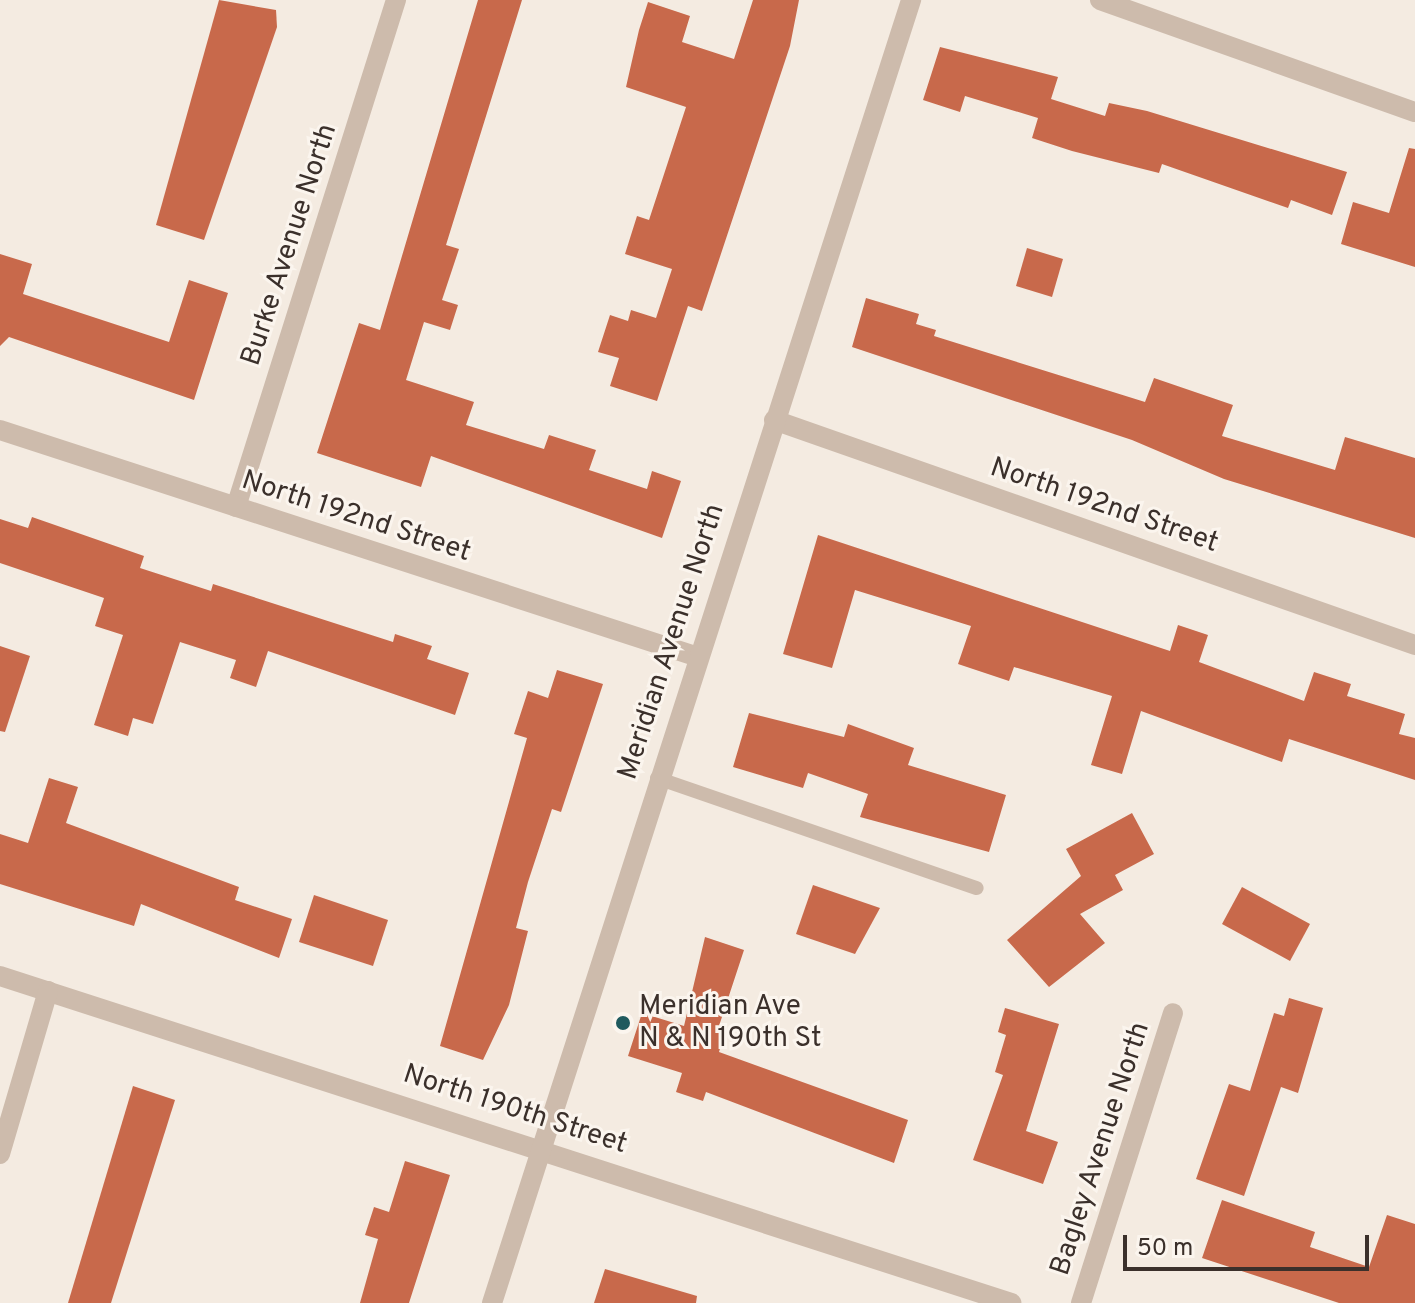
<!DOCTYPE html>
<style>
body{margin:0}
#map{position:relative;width:1415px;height:1303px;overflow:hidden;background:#f4ebe1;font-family:Overpass,sans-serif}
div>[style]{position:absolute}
.building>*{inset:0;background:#c8694b}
.service>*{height:14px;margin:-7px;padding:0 7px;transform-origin:7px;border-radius:7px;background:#cdbbac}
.minor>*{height:20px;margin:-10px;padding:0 10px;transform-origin:10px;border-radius:10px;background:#cdbbac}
.tertiary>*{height:20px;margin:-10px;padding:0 10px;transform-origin:10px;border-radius:10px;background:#cdbbac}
.dots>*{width:22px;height:22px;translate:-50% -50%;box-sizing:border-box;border:4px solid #fbf5ee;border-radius:50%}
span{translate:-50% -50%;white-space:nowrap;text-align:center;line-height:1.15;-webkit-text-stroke:6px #fbf5ee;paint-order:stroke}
.street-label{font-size:28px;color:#3b302b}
.poi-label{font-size:28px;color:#3b302b}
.left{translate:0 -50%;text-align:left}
.scale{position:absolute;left:1123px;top:1235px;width:246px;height:36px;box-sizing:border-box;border:4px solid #3b302b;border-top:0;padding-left:10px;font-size:24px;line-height:28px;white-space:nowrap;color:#3b302b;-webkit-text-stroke:6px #fbf5ee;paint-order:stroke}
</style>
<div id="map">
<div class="building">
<div style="clip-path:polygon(219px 0,276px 10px,277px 27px,204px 240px,156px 225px)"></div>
<div style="clip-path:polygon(478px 0,522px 0,446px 245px,459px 249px,442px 300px,458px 305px,450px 330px,424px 322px,406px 380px,474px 402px,466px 425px,544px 449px,549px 435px,596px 450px,589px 470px,647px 489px,652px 471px,681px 481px,662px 538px,431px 456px,421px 487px,317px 453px,359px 323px,380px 330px)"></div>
<div style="clip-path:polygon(753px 0,799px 0,790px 46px,702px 311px,688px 306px,657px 401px,610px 386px,619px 358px,598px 352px,610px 315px,628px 321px,631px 310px,656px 318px,672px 269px,625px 254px,637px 216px,649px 220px,686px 107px,626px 87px,639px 30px,648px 2px,690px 16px,682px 42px,734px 59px)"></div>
<div style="clip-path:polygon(940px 47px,1058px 77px,1051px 99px,1105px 116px,1109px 103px,1147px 111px,1347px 172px,1332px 215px,1291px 200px,1288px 208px,1162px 164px,1159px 173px,1072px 151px,1032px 138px,1038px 118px,965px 96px,960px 112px,923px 100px)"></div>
<div style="clip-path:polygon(1409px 148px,1415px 149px,1415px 267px,1341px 244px,1353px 202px,1389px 213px)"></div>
<div style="clip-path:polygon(1027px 248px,1063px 259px,1052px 297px,1016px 286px)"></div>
<div style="clip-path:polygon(0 254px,32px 264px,23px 294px,169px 342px,189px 280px,228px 293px,194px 400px,9px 337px,0 346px)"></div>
<div style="clip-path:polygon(866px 298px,919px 314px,916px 324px,936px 330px,934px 336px,1145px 402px,1154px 378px,1233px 405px,1222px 436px,1335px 470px,1345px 437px,1415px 458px,1415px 538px,1224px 479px,1132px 440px,852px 347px)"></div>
<div style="clip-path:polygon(32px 517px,144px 556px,140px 568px,211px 591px,213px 584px,393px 642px,395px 634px,432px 646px,427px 659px,469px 673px,455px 715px,268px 651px,256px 687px,230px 678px,236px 660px,180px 642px,153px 724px,133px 718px,128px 736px,94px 725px,123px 635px,95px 626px,104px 598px,0 563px,0 519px,28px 528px)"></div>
<div style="clip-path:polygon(818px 535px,1170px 651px,1178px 625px,1208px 635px,1199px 662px,1304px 701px,1314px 672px,1351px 684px,1347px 696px,1405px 714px,1399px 734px,1415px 738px,1415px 780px,1289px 739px,1282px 762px,1141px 711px,1122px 774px,1091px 765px,1112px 696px,1014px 667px,1009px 681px,958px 664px,971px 626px,855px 590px,832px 668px,783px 654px)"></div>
<div style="clip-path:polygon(0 646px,30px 656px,5px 732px,0 731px)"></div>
<div style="clip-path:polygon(557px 670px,603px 684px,561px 812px,552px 809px,528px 882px,516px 928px,528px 931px,509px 1005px,483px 1060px,440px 1046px,527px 738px,514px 734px,528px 691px,548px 698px)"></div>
<div style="clip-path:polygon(749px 713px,844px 737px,848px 724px,914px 748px,908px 765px,1006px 795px,989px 852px,860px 817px,868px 794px,808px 773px,803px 788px,733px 767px)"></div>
<div style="clip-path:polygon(49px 778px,78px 787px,66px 823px,239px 887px,235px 900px,292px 919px,279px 958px,141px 904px,134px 926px,0 884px,0 834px,28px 843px)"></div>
<div style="clip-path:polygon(1132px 813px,1154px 854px,1115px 875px,1123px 890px,1080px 914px,1105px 943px,1049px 987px,1007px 940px,1081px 876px,1066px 849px)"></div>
<div style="clip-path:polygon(813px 885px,880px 908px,855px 954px,796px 934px)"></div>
<div style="clip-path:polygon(1242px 887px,1310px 924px,1290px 961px,1222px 924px)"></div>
<div style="clip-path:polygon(314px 895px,388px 920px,373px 966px,299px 942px)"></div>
<div style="clip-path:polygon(705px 937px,744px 950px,719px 1026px,726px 1028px,719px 1052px,908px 1120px,894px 1163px,706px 1092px,703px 1101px,676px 1092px,682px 1073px,628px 1056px,642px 1013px,684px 1026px)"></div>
<div style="clip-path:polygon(1289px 998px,1323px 1008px,1298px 1093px,1281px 1087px,1244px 1196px,1196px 1179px,1229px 1084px,1250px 1091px,1274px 1013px,1284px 1016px)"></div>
<div style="clip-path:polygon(1005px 1008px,1059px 1024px,1026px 1131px,1058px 1142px,1043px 1184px,973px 1160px,1003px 1075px,995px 1072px,1006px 1035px,998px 1032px)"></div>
<div style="clip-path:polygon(133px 1086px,175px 1100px,111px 1303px,68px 1303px)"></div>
<div style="clip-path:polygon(405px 1161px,450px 1175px,409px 1303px,360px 1303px,378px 1239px,365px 1235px,374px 1207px,389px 1212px)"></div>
<div style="clip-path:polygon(1222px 1200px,1315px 1232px,1310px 1247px,1369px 1267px,1387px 1215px,1415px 1224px,1415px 1303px,1339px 1303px,1202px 1258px)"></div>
<div style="clip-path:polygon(605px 1269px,697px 1296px,696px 1303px,594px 1303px)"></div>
</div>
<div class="service">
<div style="left:657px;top:778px;width:338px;rotate:19deg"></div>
</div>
<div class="minor">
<div style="left:1100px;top:0;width:334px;rotate:19.6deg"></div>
<div style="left:774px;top:420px;width:679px;rotate:19.34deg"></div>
<div style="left:236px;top:507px;width:532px;rotate:-72.49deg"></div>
<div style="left:0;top:976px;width:1063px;rotate:17.92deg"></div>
<div style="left:0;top:1154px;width:170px;rotate:-73.6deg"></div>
<div style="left:1081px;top:1303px;width:304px;rotate:-72.4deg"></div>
</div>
<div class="tertiary">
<div style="left:0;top:430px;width:731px;rotate:18.01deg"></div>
<div style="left:492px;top:1303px;width:1369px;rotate:-72.17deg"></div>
</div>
<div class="dots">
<div style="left:623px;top:1023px;background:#1f5a5e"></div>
</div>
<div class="street-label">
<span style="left:290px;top:245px;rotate:-72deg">Burke Avenue North</span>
<span style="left:1104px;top:506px;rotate:19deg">North 192nd Street</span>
<span style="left:356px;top:517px;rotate:18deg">North 192nd Street</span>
<span style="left:672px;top:642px;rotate:-72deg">Meridian Avenue North</span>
<span style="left:515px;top:1110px;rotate:18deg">North 190th Street</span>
<span style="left:1101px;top:1149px;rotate:-72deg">Bagley Avenue North</span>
</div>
<div class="poi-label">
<span class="left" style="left:639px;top:1023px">Meridian Ave<br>N &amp; N 190th St</span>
</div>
<div class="scale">50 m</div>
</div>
